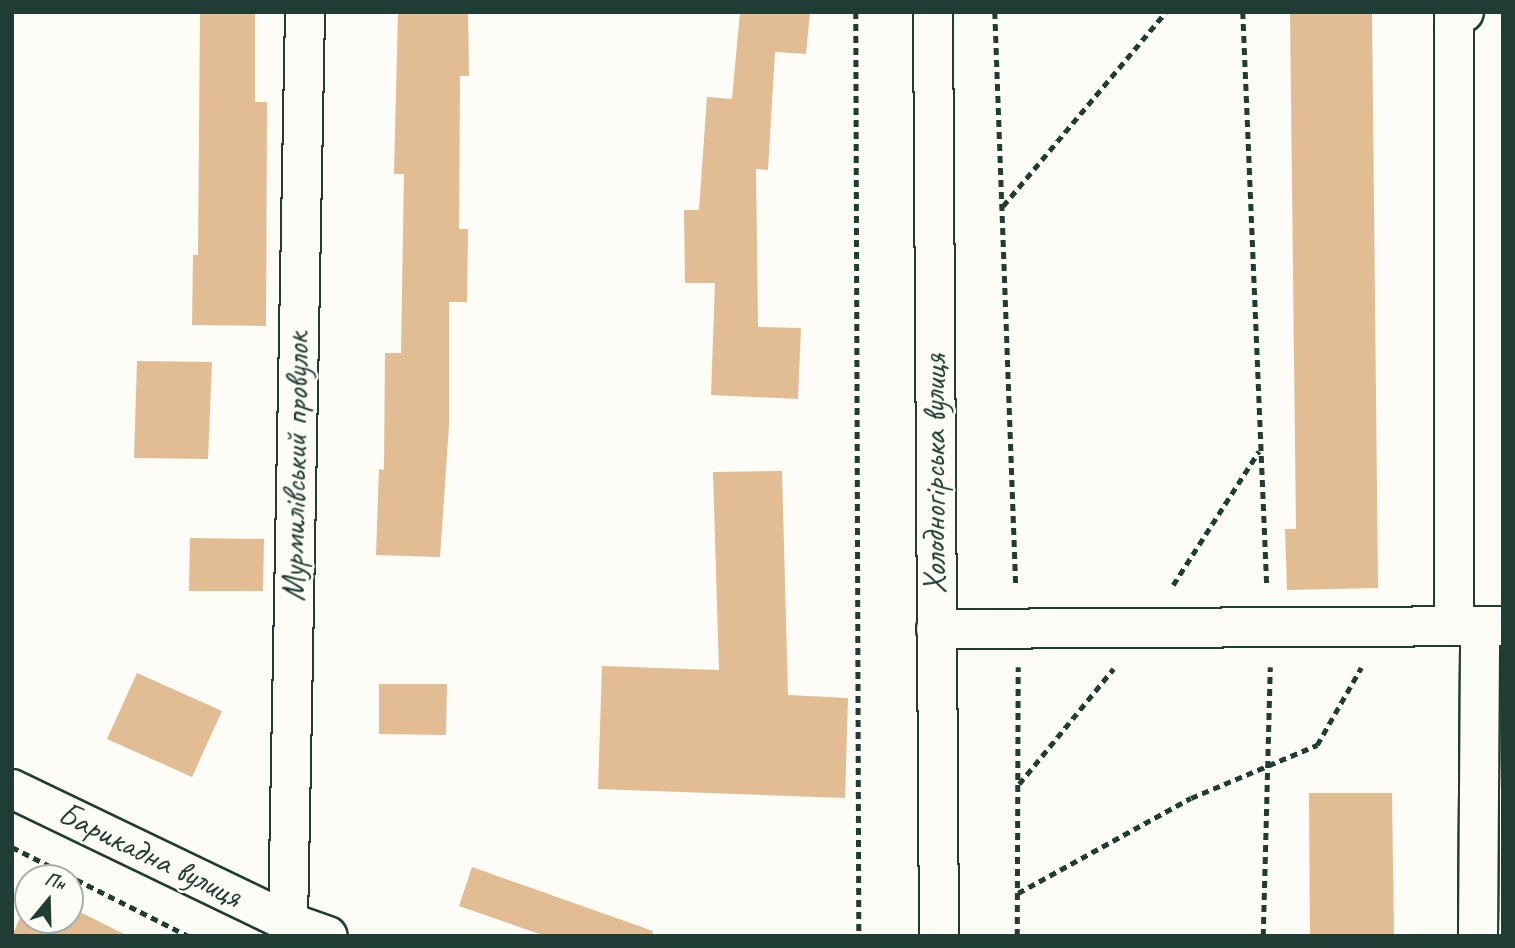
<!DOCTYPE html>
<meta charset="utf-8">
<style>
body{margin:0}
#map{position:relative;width:1515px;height:948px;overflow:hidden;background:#fdfcf7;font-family:Caveat,sans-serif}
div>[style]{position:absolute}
.building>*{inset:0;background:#e2bc93}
.path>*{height:4.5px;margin-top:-2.25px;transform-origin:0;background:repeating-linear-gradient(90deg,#1f3d34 0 7px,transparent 0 12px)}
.roads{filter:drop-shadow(2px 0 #1f3d34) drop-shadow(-2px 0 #1f3d34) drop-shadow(0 2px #1f3d34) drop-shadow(0 -2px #1f3d34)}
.minor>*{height:38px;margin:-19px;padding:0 19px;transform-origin:19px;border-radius:19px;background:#fdfcf7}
.major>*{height:38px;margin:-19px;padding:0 19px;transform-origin:19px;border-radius:19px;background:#fdfcf7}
span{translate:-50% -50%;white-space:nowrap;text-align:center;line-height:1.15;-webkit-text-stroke:5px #fdfcf7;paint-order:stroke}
.street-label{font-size:33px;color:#1f3d34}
.frame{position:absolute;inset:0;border:14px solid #1f3d34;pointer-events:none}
.north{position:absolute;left:14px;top:864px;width:70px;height:70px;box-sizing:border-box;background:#fdfcf7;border:2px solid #a4b0a9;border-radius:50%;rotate:19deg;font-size:19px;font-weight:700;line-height:28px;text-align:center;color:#1f3d34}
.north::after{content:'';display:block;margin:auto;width:24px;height:32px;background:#1f3d34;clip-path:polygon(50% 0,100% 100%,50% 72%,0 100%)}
</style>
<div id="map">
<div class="building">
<div style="clip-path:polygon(200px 12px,255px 12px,255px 102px,267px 102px,266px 326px,192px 325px,193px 255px,198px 255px)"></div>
<div style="clip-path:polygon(398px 12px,468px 12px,469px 76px,460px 76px,459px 229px,468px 229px,467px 302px,449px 302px,449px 426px,440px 557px,376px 555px,379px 469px,384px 470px,385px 353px,401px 353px,404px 174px,394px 174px)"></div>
<div style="clip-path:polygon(740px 12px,810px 12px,806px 54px,775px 52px,768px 170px,756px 169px,758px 327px,801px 328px,798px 399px,711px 395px,715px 283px,685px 283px,684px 210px,699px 210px,707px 97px,732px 99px)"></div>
<div style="clip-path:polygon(1290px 12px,1372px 12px,1378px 588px,1287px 590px,1285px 529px,1296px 529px)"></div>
<div style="clip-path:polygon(137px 361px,212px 362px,208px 459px,134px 458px)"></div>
<div style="clip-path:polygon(782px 471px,788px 695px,848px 698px,845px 798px,598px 789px,602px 666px,719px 670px,713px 472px)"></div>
<div style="clip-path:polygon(190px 538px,264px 539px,263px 591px,189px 591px)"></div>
<div style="clip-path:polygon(137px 673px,222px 711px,192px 777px,107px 739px)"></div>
<div style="clip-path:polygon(379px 684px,447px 684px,446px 735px,379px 734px)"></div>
<div style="clip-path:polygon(1309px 793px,1392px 793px,1394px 936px,1310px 936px)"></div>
<div style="clip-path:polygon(472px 867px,653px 931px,652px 936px,545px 936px,459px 906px)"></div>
<div style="clip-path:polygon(28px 899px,28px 920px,70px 920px,70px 907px,128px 936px,12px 936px)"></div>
</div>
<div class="path">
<div style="left:856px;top:12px;width:924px;rotate:89.81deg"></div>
<div style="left:995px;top:12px;width:576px;rotate:87.91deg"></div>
<div style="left:1243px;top:12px;width:576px;rotate:87.61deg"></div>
<div style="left:1003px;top:206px;width:253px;rotate:-50deg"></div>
<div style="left:1173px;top:585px;width:159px;rotate:-57.3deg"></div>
<div style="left:1019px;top:784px;width:149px;rotate:-50.7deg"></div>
<div style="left:12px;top:847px;width:197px;rotate:26.8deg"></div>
<div style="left:1018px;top:893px;width:197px;rotate:-28.8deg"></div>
<div style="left:1191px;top:798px;width:137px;rotate:-22.8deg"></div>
<div style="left:1317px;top:745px;width:89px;rotate:-60.3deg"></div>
<div style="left:1017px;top:936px;width:269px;rotate:-89.8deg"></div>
<div style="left:1263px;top:936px;width:269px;rotate:-88.5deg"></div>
</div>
<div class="roads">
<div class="minor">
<div style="left:1454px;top:626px;width:613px;rotate:-90deg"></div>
<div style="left:1454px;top:13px;width:10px;rotate:-6deg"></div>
<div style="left:936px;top:629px;width:567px;rotate:-0.3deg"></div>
<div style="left:12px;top:789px;width:306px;rotate:25.7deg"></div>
<div style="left:288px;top:922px;width:42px;rotate:19.3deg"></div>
<div style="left:288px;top:922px;width:910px;rotate:-88.93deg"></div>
<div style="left:1478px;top:936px;width:310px;rotate:-89.6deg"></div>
</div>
<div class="major">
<div style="left:933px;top:12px;width:924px;rotate:89.63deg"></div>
</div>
</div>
<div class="street-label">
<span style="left:296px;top:467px;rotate:-89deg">Мурмилівський провулок</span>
<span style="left:935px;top:474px;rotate:-90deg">Холодногірська вулиця</span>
<span style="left:150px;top:855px;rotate:26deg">Барикадна вулиця</span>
</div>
<div class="frame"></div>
<div class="north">Пн</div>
</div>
